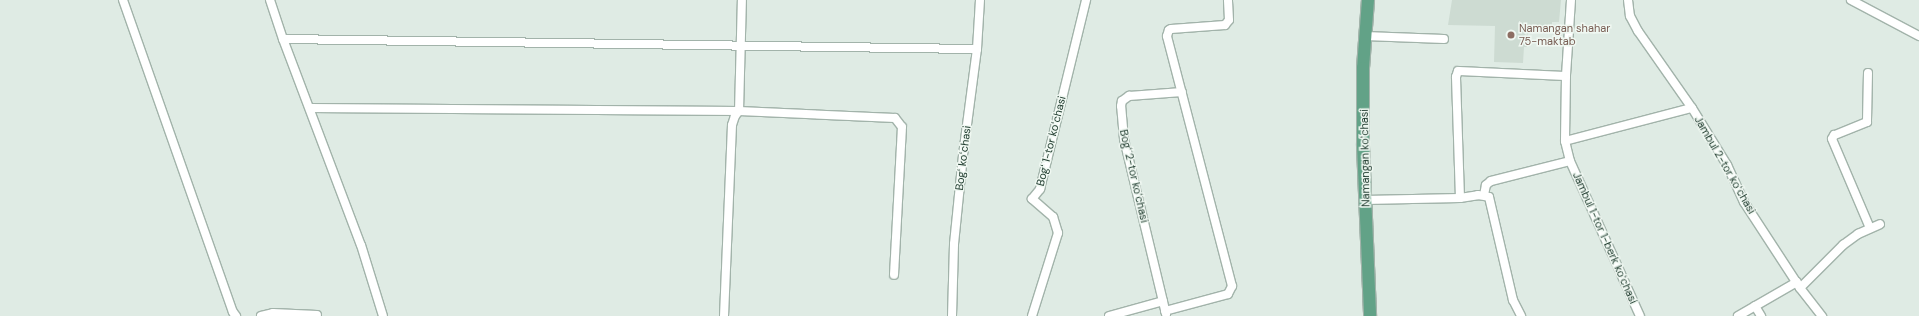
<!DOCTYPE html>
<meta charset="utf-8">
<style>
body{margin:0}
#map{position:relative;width:1919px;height:316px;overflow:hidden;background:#dfebe4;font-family:"DM Sans",sans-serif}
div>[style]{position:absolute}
.built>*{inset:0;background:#cddbd2}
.roads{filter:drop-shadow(1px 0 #a2b3aa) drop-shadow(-1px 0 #a2b3aa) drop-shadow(0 1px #a2b3aa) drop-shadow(0 -1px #a2b3aa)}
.minor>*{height:8px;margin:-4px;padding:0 4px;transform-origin:4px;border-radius:4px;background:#fff}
.primary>*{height:12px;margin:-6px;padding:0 6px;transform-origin:6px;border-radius:6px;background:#62a287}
.dots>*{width:11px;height:11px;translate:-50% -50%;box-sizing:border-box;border:2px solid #f0f8f2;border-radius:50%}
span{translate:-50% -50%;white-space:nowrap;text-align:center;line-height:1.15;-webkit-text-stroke:3px #f0f8f2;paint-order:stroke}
.education-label{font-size:11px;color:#785e54}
.left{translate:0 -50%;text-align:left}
.street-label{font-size:11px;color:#203c2f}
</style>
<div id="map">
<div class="built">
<div style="clip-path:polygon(1452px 0,1561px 0,1559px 22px,1552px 22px,1552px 28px,1531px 27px,1528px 28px,1527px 47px,1524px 47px,1523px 63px,1494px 62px,1495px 26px,1448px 25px)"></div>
</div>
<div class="roads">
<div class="minor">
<div style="left:123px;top:0;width:331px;rotate:70.6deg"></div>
<div style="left:233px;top:312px;width:5px;rotate:53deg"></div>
<div style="left:270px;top:0;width:41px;rotate:71.6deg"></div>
<div style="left:283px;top:39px;width:220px;rotate:69.3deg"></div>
<div style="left:361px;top:245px;width:74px;rotate:72.8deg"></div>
<div style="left:1571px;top:0;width:76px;rotate:93.8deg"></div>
<div style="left:1566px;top:76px;width:65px;rotate:90.9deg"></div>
<div style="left:1565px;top:141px;width:21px;rotate:76deg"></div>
<div style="left:1570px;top:161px;width:170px;rotate:65.7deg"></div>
<div style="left:1628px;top:0;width:16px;rotate:83deg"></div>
<div style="left:1630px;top:16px;width:17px;rotate:62deg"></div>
<div style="left:1638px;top:31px;width:94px;rotate:55deg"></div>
<div style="left:1692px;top:108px;width:67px;rotate:58.4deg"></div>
<div style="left:1727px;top:165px;width:41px;rotate:65.3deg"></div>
<div style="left:1744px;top:202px;width:103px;rotate:56.9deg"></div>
<div style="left:1800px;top:288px;width:36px;rotate:52deg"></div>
<div style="left:1851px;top:0;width:77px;rotate:27.9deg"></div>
<div style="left:1365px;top:36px;width:79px;rotate:2.2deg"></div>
<div style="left:283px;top:39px;width:694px;rotate:0.83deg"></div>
<div style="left:1868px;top:73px;width:49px;rotate:91.2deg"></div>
<div style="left:1867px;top:122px;width:35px;rotate:158deg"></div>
<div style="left:1834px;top:135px;width:4px;rotate:117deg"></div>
<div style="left:1832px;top:139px;width:97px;rotate:66.9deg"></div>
<div style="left:310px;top:108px;width:429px;rotate:0.4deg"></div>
<div style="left:739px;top:111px;width:156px;rotate:2.6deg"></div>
<div style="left:895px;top:118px;width:11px;rotate:52deg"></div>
<div style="left:902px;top:127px;width:148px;rotate:93.1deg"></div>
<div style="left:1565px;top:141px;width:131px;rotate:-14.6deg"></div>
<div style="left:1484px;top:195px;width:10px;rotate:-79deg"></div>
<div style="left:1486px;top:185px;width:6px;rotate:-39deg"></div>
<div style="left:1491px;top:181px;width:81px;rotate:-14.2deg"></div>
<div style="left:1460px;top:198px;width:121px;rotate:-91.9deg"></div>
<div style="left:1456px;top:77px;width:6px;rotate:-72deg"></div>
<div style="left:1458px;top:71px;width:108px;rotate:2.7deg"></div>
<div style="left:1365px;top:200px;width:95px;rotate:-1.2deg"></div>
<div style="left:1460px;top:198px;width:18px;rotate:-9deg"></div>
<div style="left:1478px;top:195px;width:11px;rotate:10deg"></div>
<div style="left:1489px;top:197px;width:106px;rotate:76.9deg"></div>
<div style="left:1513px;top:300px;width:18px;rotate:63deg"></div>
<div style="left:1800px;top:288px;width:61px;rotate:-45deg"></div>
<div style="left:1843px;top:245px;width:19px;rotate:-36deg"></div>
<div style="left:1858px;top:234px;width:24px;rotate:-24deg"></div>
<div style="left:1755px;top:306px;width:12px;rotate:59deg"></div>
<div style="left:1165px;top:311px;width:65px;rotate:-15.1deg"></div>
<div style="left:1228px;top:294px;width:9px;rotate:-63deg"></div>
<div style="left:1232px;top:286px;width:258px;rotate:-104.6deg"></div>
<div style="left:1167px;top:36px;width:6px;rotate:-72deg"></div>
<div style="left:1169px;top:30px;width:2px;rotate:-27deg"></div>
<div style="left:1171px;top:29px;width:54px;rotate:-4.2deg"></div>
<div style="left:1225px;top:25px;width:6px;rotate:-51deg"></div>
<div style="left:1229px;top:20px;width:20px;rotate:-93deg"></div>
<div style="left:1166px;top:314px;width:180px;rotate:-103.5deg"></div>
<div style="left:1124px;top:139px;width:33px;rotate:-95deg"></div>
<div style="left:1121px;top:106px;width:5px;rotate:-79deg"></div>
<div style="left:1122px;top:101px;width:9px;rotate:-36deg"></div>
<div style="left:1129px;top:96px;width:53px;rotate:-4.3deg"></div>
<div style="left:261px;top:316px;width:12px;rotate:-14deg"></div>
<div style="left:273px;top:313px;width:44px;rotate:2.6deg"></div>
<div style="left:724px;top:316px;width:191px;rotate:-87.6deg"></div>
<div style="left:732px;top:125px;width:9px;rotate:-72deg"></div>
<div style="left:735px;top:116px;width:6px;rotate:-51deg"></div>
<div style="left:739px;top:111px;width:111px;rotate:-88.5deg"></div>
<div style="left:952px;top:316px;width:72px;rotate:-88.4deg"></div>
<div style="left:954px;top:244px;width:89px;rotate:-84.2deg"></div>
<div style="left:963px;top:155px;width:107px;rotate:-82.5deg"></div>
<div style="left:977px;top:49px;width:49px;rotate:-86.5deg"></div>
<div style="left:1032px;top:316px;width:87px;rotate:-72.6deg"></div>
<div style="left:1058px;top:233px;width:17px;rotate:-107deg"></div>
<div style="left:1053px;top:217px;width:28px;rotate:-139deg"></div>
<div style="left:1032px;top:199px;width:13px;rotate:-51deg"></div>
<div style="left:1040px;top:189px;width:195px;rotate:-76.3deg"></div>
<div style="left:1109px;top:316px;width:56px;rotate:-15.5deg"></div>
<div style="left:1738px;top:316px;width:68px;rotate:-30deg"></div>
</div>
<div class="primary">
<div style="left:1368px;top:0;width:68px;rotate:94.2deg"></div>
<div style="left:1363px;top:68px;width:78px;rotate:90deg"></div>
<div style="left:1363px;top:146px;width:170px;rotate:87.6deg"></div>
</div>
</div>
<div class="dots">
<div style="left:1511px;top:35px;background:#8d6e63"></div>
</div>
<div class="education-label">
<span class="left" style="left:1519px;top:35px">Namangan shahar<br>75-maktab</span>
</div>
<div class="street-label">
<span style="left:1051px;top:141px;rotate:-76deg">Bogʻ 1-tor koʻchasi</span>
<span style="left:963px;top:158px;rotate:-83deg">Bogʻ koʻchasi</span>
<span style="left:1365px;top:158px;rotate:-91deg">Namangan koʻchasi</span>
<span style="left:1725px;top:165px;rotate:60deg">Jambul 2-tor koʻchasi</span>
<span style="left:1134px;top:176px;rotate:77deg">Bogʻ 2-tor koʻchasi</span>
<span style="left:1605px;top:238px;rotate:66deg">Jambul 1-tor 1-berk koʻchasi</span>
</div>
</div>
